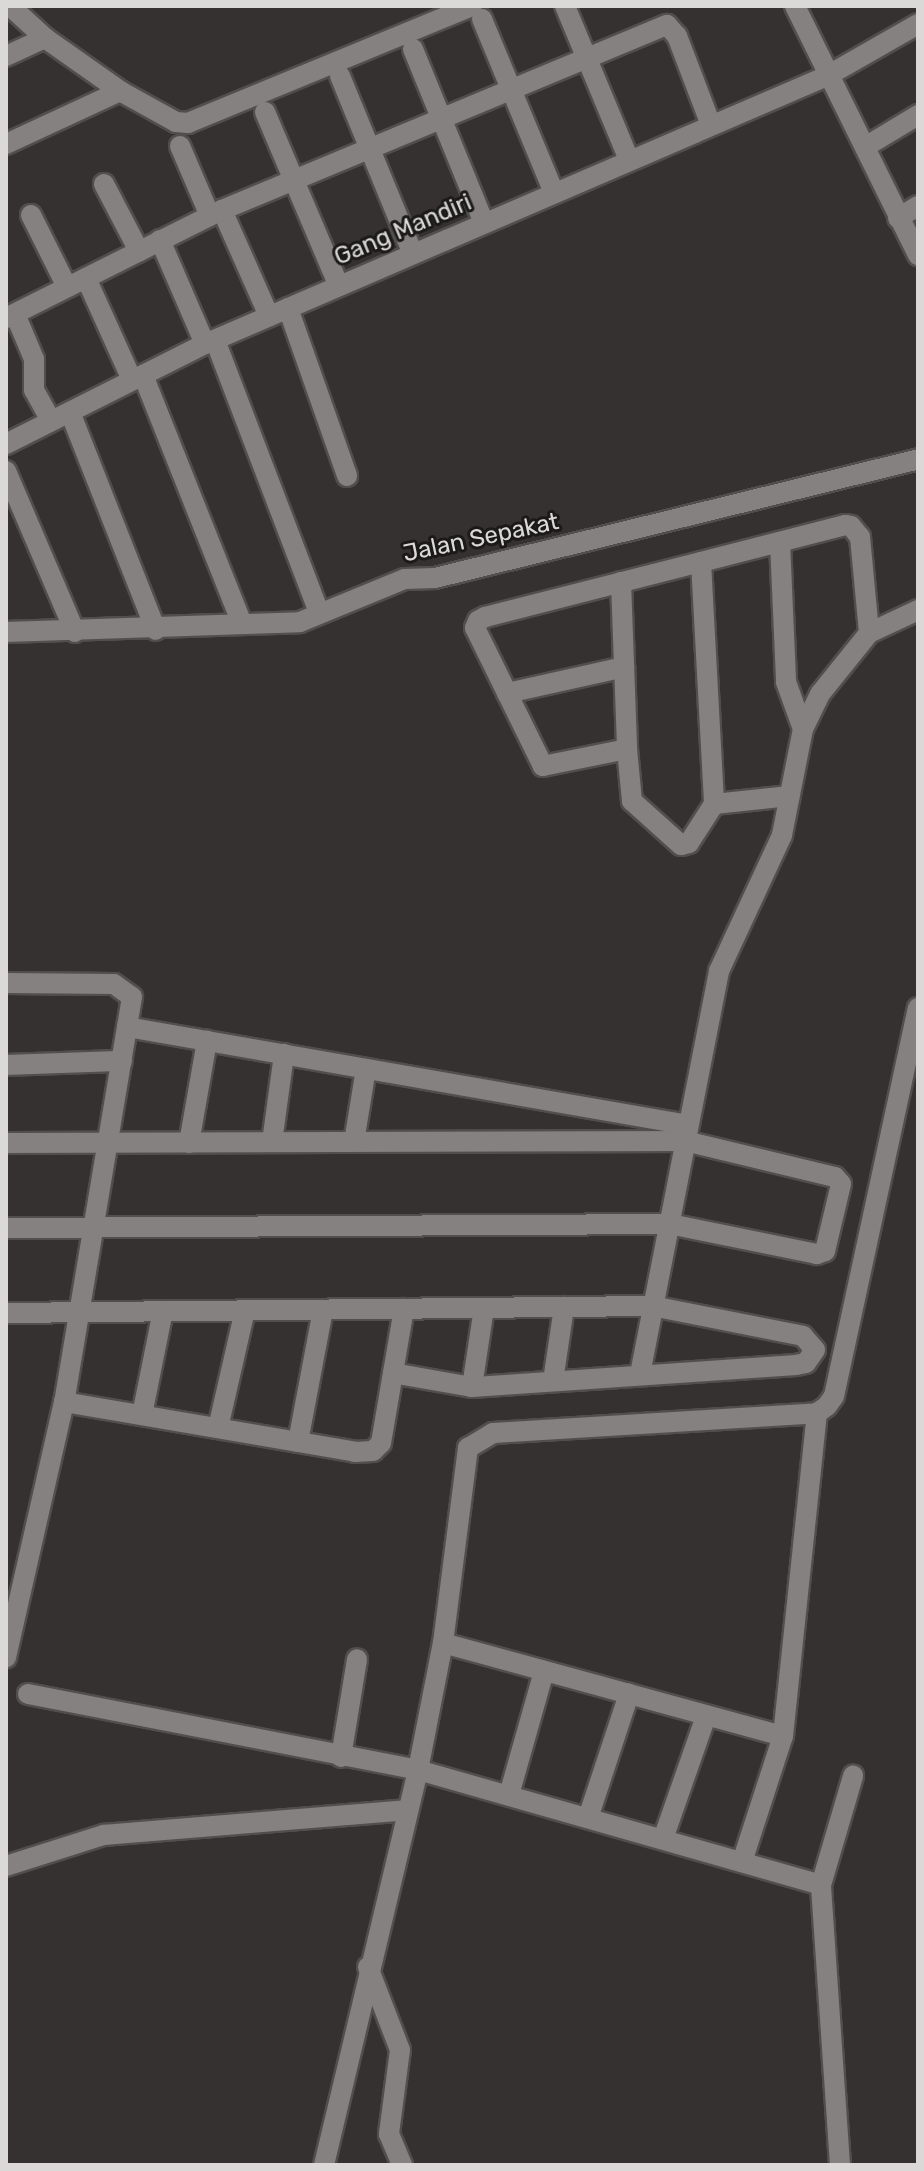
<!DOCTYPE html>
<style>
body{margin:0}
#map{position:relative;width:924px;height:2171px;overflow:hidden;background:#353131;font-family:Rubik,sans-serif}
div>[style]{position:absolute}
.roads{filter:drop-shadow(2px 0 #514e4e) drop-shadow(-2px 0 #514e4e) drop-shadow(0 2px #514e4e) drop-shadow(0 -2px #514e4e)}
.street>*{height:20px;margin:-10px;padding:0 10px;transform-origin:10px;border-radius:10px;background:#858180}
span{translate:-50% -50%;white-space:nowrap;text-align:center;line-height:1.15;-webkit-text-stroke:6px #1b1a19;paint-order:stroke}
.street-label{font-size:24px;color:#dbd8d8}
.frame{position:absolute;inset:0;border:8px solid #dbd8d8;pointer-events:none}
</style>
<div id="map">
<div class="roads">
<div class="street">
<div style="left:10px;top:6px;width:47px;rotate:42.4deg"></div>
<div style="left:565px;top:6px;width:167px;rotate:67.4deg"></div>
<div style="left:795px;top:6px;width:278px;rotate:63.7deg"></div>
<div style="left:482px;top:19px;width:188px;rotate:67.5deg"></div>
<div style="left:413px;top:49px;width:188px;rotate:67.8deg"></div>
<div style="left:6px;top:56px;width:43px;rotate:-24.8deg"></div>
<div style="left:45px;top:38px;width:92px;rotate:35.2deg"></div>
<div style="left:120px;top:91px;width:64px;rotate:29deg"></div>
<div style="left:176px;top:122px;width:12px;rotate:5deg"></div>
<div style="left:188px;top:123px;width:307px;rotate:-22.4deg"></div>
<div style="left:340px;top:76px;width:192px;rotate:67.7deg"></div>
<div style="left:265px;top:112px;width:189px;rotate:67deg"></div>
<div style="left:6px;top:144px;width:126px;rotate:-24.9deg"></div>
<div style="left:180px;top:146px;width:76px;rotate:66.8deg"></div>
<div style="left:865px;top:147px;width:62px;rotate:-31.1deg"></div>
<div style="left:104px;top:184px;width:76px;rotate:62.4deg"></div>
<div style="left:222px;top:210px;width:116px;rotate:66.1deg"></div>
<div style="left:31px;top:215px;width:80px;rotate:63.4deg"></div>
<div style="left:898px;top:218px;width:23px;rotate:-31deg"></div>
<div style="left:160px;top:240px;width:113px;rotate:66.6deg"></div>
<div style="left:86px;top:278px;width:112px;rotate:65.7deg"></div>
<div style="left:288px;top:308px;width:178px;rotate:70.6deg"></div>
<div style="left:15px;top:314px;width:49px;rotate:67.1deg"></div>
<div style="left:34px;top:359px;width:31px;rotate:90deg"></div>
<div style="left:34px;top:390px;width:35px;rotate:61deg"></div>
<div style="left:6px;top:318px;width:241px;rotate:-26.6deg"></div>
<div style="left:222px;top:210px;width:482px;rotate:-22.6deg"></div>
<div style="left:667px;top:25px;width:15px;rotate:48deg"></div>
<div style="left:677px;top:36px;width:95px;rotate:69.1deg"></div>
<div style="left:215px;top:340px;width:291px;rotate:69.1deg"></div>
<div style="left:143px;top:375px;width:268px;rotate:68.3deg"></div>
<div style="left:70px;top:412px;width:234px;rotate:68.5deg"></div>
<div style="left:6px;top:444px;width:223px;rotate:-26.7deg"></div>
<div style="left:205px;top:344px;width:677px;rotate:-23.31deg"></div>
<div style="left:827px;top:76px;width:105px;rotate:-29.7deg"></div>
<div style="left:6px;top:471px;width:175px;rotate:66.8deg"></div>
<div style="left:780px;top:542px;width:140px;rotate:87.5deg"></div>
<div style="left:786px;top:682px;width:50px;rotate:70.1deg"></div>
<div style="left:701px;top:562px;width:242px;rotate:86.9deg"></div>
<div style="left:714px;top:804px;width:46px;rotate:122.7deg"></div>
<div style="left:689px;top:843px;width:8px;rotate:166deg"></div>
<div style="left:681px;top:845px;width:66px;rotate:-138.1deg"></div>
<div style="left:632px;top:801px;width:52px;rotate:-95.5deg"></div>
<div style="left:627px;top:749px;width:86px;rotate:168.6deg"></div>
<div style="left:543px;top:766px;width:154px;rotate:-116.2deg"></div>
<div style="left:475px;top:628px;width:8px;rotate:-67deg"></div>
<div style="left:478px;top:621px;width:8px;rotate:-30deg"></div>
<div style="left:485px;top:617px;width:223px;rotate:-14.3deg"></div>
<div style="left:701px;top:562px;width:149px;rotate:-14.4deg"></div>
<div style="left:845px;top:525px;width:6px;rotate:9deg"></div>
<div style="left:851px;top:526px;width:14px;rotate:51deg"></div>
<div style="left:860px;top:537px;width:96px;rotate:84.6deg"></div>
<div style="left:621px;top:582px;width:167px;rotate:87.9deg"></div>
<div style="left:6px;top:632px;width:294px;rotate:-1.9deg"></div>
<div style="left:300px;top:622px;width:113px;rotate:-22.3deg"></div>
<div style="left:405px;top:579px;width:30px;rotate:-2deg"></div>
<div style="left:435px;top:578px;width:497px;rotate:-13.8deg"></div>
<div style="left:507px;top:693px;width:120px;rotate:-12.5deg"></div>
<div style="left:714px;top:804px;width:76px;rotate:-6deg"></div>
<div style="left:6px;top:983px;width:108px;rotate:0.5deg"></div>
<div style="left:114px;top:984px;width:22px;rotate:36deg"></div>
<div style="left:132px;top:997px;width:411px;rotate:99.5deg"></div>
<div style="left:64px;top:1402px;width:262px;rotate:102.8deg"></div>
<div style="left:127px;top:1027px;width:569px;rotate:9.91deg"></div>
<div style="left:6px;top:1065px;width:116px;rotate:-2deg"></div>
<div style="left:272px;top:1142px;width:89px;rotate:-82.2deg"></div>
<div style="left:354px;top:1142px;width:74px;rotate:-80.7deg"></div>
<div style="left:6px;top:1143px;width:679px;rotate:-0.17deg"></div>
<div style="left:685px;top:1141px;width:154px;rotate:13.5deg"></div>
<div style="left:835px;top:1177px;width:9px;rotate:49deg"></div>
<div style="left:841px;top:1184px;width:69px;rotate:103.4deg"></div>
<div style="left:825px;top:1251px;width:9px;rotate:159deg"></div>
<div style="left:817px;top:1254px;width:151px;rotate:-168.5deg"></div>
<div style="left:669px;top:1224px;width:663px;rotate:179.65deg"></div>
<div style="left:189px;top:1143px;width:104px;rotate:-80deg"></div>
<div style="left:6px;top:1313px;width:646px;rotate:-0.62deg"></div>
<div style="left:652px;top:1306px;width:154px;rotate:11.2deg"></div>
<div style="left:803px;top:1336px;width:18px;rotate:49deg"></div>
<div style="left:815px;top:1350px;width:16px;rotate:125deg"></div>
<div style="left:806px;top:1363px;width:10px;rotate:169deg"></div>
<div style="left:796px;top:1365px;width:325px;rotate:176.1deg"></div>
<div style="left:472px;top:1387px;width:80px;rotate:-170deg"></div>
<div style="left:640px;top:1374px;width:411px;rotate:-78.9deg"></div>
<div style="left:719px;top:971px;width:150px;rotate:-65.1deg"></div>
<div style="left:782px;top:835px;width:108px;rotate:-78.8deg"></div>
<div style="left:803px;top:729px;width:39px;rotate:-64deg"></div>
<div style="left:820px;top:694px;width:78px;rotate:-51.2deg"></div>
<div style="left:869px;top:633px;width:54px;rotate:-25.1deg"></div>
<div style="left:553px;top:1381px;width:75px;rotate:-81.5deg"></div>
<div style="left:472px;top:1387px;width:80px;rotate:-81.4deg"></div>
<div style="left:64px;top:1402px;width:295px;rotate:9.7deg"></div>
<div style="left:355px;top:1452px;width:18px;rotate:-3deg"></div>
<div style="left:373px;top:1451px;width:11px;rotate:-45deg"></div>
<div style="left:381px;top:1443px;width:136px;rotate:-80.3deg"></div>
<div style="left:142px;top:1415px;width:106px;rotate:-78.6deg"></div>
<div style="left:218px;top:1428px;width:121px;rotate:-77.1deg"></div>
<div style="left:298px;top:1442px;width:134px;rotate:-79.3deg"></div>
<div style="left:443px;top:1643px;width:352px;rotate:15.3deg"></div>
<div style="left:28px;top:1694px;width:397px;rotate:11deg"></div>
<div style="left:418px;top:1770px;width:419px;rotate:15.9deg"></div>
<div style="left:341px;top:1757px;width:99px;rotate:-80.7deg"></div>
<div style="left:509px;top:1795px;width:129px;rotate:-74.2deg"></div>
<div style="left:588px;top:1818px;width:131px;rotate:-71.7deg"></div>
<div style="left:663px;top:1839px;width:130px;rotate:-70.7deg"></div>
<div style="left:742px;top:1862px;width:133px;rotate:-72deg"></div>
<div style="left:783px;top:1736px;width:325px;rotate:-84deg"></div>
<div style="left:6px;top:1866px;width:103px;rotate:-17.6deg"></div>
<div style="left:104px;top:1835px;width:305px;rotate:-4.7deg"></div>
<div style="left:368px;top:1967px;width:89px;rotate:68.9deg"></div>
<div style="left:400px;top:2050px;width:85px;rotate:97.5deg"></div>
<div style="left:389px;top:2134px;width:34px;rotate:67deg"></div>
<div style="left:324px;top:2165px;width:406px;rotate:-76.6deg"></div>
<div style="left:418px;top:1770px;width:129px;rotate:-78.9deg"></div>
<div style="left:443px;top:1643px;width:197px;rotate:-82.7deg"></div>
<div style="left:468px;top:1448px;width:29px;rotate:-31deg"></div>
<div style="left:493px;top:1433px;width:325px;rotate:-3.5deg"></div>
<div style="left:817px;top:1413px;width:12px;rotate:-35deg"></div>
<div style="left:827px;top:1406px;width:12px;rotate:-55deg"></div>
<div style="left:834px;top:1396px;width:397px;rotate:-77.8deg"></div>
<div style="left:840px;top:2165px;width:281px;rotate:-93.9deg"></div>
<div style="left:821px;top:1885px;width:114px;rotate:-73.6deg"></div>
</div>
</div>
<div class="street-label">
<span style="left:403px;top:230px;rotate:-23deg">Gang Mandiri</span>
<span style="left:481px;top:538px;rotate:-12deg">Jalan Sepakat</span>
</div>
<div class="frame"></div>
</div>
